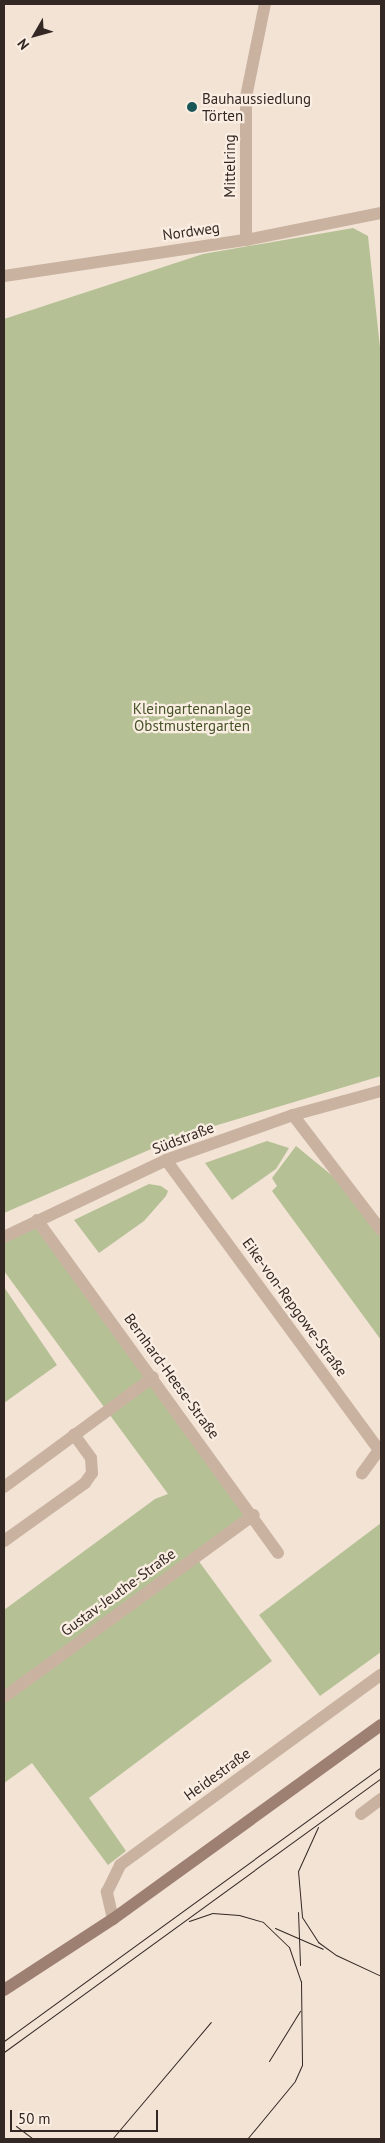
<!DOCTYPE html>
<meta charset="utf-8">
<style>
body{margin:0}
#map{position:relative;width:385px;height:2143px;overflow:hidden;background:#f2e3d5;font-family:"PT Sans",sans-serif}
div>[style]{position:absolute}
.green>*{inset:0;background:#b5c195}
.street>*{height:12px;margin:-6px;padding:0 6px;transform-origin:6px;border-radius:6px;background:#cab2a1}
.secondary>*{height:12px;margin:-6px;padding:0 6px;transform-origin:6px;border-radius:6px;background:#9e8073}
.tram>*{height:1px;margin:-0.5px;padding:0 0.5px;transform-origin:0.5px;border-radius:0.5px;background:#342824}
.dots>*{width:14px;height:14px;translate:-50% -50%;box-sizing:border-box;border:2px solid #faede2;border-radius:50%}
span{translate:-50% -50%;white-space:nowrap;text-align:center;line-height:1.15;-webkit-text-stroke:4.5px #faede2;paint-order:stroke}
.poi-label{font-size:15px;color:#342824}
.left{translate:0 -50%;text-align:left}
.street-label{font-size:15px;color:#342824}
.park-label{font-size:15px;color:#455327}
.frame{position:absolute;inset:0;border:5px solid #342824;pointer-events:none}
.north{position:absolute;left:10px;top:10px;width:50px;height:50px;-webkit-text-stroke:4px #faede2;paint-order:stroke;rotate:232deg;font-size:14px;font-weight:700;line-height:20px;text-align:center;color:#342824}
.north::after{content:'';display:block;margin:auto;width:18px;height:22px;background:#342824;clip-path:polygon(50% 0,100% 100%,50% 72%,0 100%)}
.scale{position:absolute;left:10px;top:2110px;width:148px;height:22px;box-sizing:border-box;border:2px solid #342824;border-top:0;padding-left:6px;font-size:15px;line-height:18px;white-space:nowrap;color:#342824;-webkit-text-stroke:4px #faede2;paint-order:stroke}
</style>
<div id="map">
<div class="green">
<div style="clip-path:polygon(353px 228px,368px 236px,381px 357px,381px 1076px,181px 1136px,4px 1213px,4px 319px,203px 254px)"></div>
<div style="clip-path:polygon(267px 1141px,289px 1148px,276px 1169px,232px 1200px,205px 1163px)"></div>
<div style="clip-path:polygon(296px 1146px,340px 1182px,381px 1238px,381px 1340px,272px 1191px,277px 1186px,272px 1178px)"></div>
<div style="clip-path:polygon(149px 1184px,161px 1186px,168px 1191px,166px 1196px,144px 1221px,99px 1253px,74px 1220px)"></div>
<div style="clip-path:polygon(37px 1220px,254px 1515px,195px 1556px,272px 1661px,89px 1798px,126px 1851px,108px 1865px,32px 1763px,4px 1783px,4px 1610px,155px 1499px,168px 1494px,4px 1271px,4px 1237px)"></div>
<div style="clip-path:polygon(4px 1287px,57px 1365px,4px 1403px)"></div>
<div style="clip-path:polygon(381px 1523px,381px 1652px,320px 1696px,259px 1615px)"></div>
</div>
<div class="street">
<div style="left:246px;top:240px;width:143px;rotate:-90deg"></div>
<div style="left:246px;top:97px;width:95px;rotate:-78.5deg"></div>
<div style="left:4px;top:276px;width:245px;rotate:-8.5deg"></div>
<div style="left:246px;top:240px;width:138px;rotate:-11.3deg"></div>
<div style="left:293px;top:1115px;width:145px;rotate:52.6deg"></div>
<div style="left:166px;top:1160px;width:360px;rotate:53.7deg"></div>
<div style="left:379px;top:1450px;width:29px;rotate:126deg"></div>
<div style="left:37px;top:1220px;width:411px;rotate:54.1deg"></div>
<div style="left:4px;top:1237px;width:179px;rotate:-25.4deg"></div>
<div style="left:166px;top:1160px;width:135px;rotate:-19.5deg"></div>
<div style="left:293px;top:1115px;width:91px;rotate:-15.3deg"></div>
<div style="left:4px;top:1487px;width:185px;rotate:-36.4deg"></div>
<div style="left:4px;top:1541px;width:100px;rotate:-35.6deg"></div>
<div style="left:85px;top:1483px;width:12px;rotate:-55deg"></div>
<div style="left:92px;top:1473px;width:15px;rotate:-94deg"></div>
<div style="left:91px;top:1458px;width:29px;rotate:-126deg"></div>
<div style="left:4px;top:1697px;width:309px;rotate:-36.1deg"></div>
<div style="left:361px;top:1814px;width:25px;rotate:-37deg"></div>
<div style="left:113px;top:1919px;width:28px;rotate:-103deg"></div>
<div style="left:107px;top:1892px;width:30px;rotate:-64deg"></div>
<div style="left:120px;top:1865px;width:323px;rotate:-36.1deg"></div>
</div>
<div class="secondary">
<div style="left:4px;top:1990px;width:130px;rotate:-33.1deg"></div>
<div style="left:113px;top:1919px;width:331px;rotate:-35.9deg"></div>
</div>
<div class="tram">
<div style="left:318px;top:1827px;width:48px;rotate:114.4deg"></div>
<div style="left:298px;top:1871px;width:46px;rotate:85deg"></div>
<div style="left:302px;top:1917px;width:30px;rotate:57deg"></div>
<div style="left:318px;top:1942px;width:22px;rotate:36deg"></div>
<div style="left:336px;top:1955px;width:50px;rotate:25deg"></div>
<div style="left:298px;top:1912px;width:53px;rotate:87.8deg"></div>
<div style="left:189px;top:1921px;width:24px;rotate:-19deg"></div>
<div style="left:212px;top:1913px;width:27px;rotate:4deg"></div>
<div style="left:239px;top:1915px;width:25px;rotate:16deg"></div>
<div style="left:263px;top:1922px;width:36px;rotate:44deg"></div>
<div style="left:289px;top:1947px;width:36px;rotate:71deg"></div>
<div style="left:301px;top:1981px;width:84px;rotate:89.3deg"></div>
<div style="left:302px;top:2065px;width:17px;rotate:114deg"></div>
<div style="left:295px;top:2081px;width:75px;rotate:129.6deg"></div>
<div style="left:275px;top:1928px;width:52px;rotate:23.6deg"></div>
<div style="left:4px;top:2041px;width:466px;rotate:-36deg"></div>
<div style="left:4px;top:2052px;width:466px;rotate:-36deg"></div>
<div style="left:269px;top:2061px;width:59px;rotate:-58.2deg"></div>
<div style="left:16px;top:2126px;width:21px;rotate:37deg"></div>
<div style="left:112px;top:2139px;width:153px;rotate:-49.8deg"></div>
</div>
<div class="dots">
<div style="left:192px;top:107px;background:#185657"></div>
</div>
<div class="poi-label">
<span class="left" style="left:202px;top:107px">Bauhaussiedlung<br>Törten</span>
</div>
<div class="street-label">
<span style="left:230px;top:166px;rotate:-90deg">Mittelring</span>
<span style="left:191px;top:231px;rotate:-8deg">Nordweg</span>
<span style="left:183px;top:1138px;rotate:-21deg">Südstraße</span>
<span style="left:295px;top:1307px;rotate:54deg">Eike-von-Repgowe-Straße</span>
<span style="left:172px;top:1376px;rotate:54deg">Bernhard-Heese-Straße</span>
<span style="left:118px;top:1592px;rotate:-36deg">Gustav-Jeuthe-Straße</span>
<span style="left:217px;top:1774px;rotate:-36deg">Heidestraße</span>
</div>
<div class="park-label">
<span style="left:192px;top:717px">Kleingartenanlage<br>Obstmustergarten</span>
</div>
<div class="frame"></div>
<div class="north">N</div>
<div class="scale">50 m</div>
</div>
